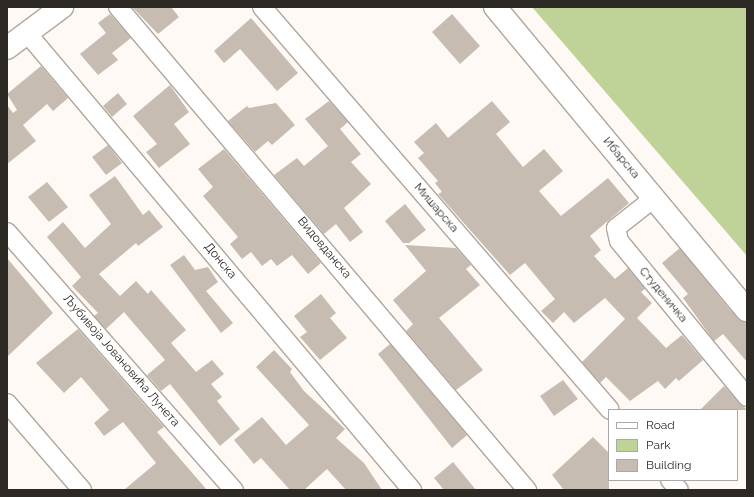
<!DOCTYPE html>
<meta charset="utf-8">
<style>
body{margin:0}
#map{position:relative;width:754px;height:497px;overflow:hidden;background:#fef9f4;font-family:Raleway,sans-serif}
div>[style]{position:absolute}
.green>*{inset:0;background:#bfd297}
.building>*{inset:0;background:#c7bcb1}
.roads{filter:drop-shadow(1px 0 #b1a69c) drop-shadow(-1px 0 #b1a69c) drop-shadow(0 1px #b1a69c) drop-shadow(0 -1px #b1a69c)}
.street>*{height:18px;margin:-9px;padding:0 9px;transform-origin:9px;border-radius:9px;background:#fff}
.secondary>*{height:22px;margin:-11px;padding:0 11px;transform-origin:11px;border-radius:11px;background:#fff}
span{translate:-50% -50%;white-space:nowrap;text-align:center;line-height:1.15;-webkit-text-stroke:3.5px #fff;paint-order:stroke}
.street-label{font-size:12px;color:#2d2925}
.frame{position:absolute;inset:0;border:8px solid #2d2925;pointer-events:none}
.legend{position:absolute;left:608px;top:409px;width:130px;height:72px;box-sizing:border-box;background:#fff;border:1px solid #aba9a8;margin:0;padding:5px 7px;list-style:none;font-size:12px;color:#2d2925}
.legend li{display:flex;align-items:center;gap:8px;height:20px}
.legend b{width:20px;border:1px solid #aba9a8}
</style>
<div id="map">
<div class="green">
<div style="clip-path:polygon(532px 7px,747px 7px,747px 256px)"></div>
</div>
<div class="building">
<div style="clip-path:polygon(132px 7px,171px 7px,179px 17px,158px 34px)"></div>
<div style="clip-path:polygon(110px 14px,131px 38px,112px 53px,118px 60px,98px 75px,80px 54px,106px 33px,98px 23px)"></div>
<div style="clip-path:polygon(452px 14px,480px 46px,460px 64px,432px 32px)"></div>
<div style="clip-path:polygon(251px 18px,298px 73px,277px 91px,240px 49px,224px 63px,214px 51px)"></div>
<div style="clip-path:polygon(41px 66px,68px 98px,53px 111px,47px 104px,23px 125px,36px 141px,7px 164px,7px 105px,13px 113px,17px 110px,7px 94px)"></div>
<div style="clip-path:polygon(170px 85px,189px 112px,174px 124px,190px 144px,159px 168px,146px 152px,157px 144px,133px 116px)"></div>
<div style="clip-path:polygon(118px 93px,127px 104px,112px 117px,103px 106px)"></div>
<div style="clip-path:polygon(329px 101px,348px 122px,340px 129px,361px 154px,351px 162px,371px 184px,344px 208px,363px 232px,350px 242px,336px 224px,324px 234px,274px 175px,297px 158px,304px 166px,328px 146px,305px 119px)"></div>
<div style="clip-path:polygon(492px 101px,510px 122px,496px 134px,523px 167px,544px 149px,563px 171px,539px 191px,561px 216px,608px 178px,629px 203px,590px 236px,601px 250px,594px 256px,615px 279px,628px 268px,645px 289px,641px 292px,652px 303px,637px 318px,666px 348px,682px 335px,703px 360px,679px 381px,676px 378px,665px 389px,658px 381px,630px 401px,606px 377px,600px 383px,582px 362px,625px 319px,605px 298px,574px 323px,564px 312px,553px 323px,541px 311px,555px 299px,525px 263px,510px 275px,438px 194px,442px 192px,435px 183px,438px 181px,418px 158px,424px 153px,414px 142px,436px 123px,448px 138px)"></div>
<div style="clip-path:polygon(276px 103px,295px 125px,272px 145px,268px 141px,255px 152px,228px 121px,247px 106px,249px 108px)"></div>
<div style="clip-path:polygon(108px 145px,122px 163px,106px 175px,92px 157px)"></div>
<div style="clip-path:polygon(224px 149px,321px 263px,308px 274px,292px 255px,277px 266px,271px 259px,262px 266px,251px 252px,242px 259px,230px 244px,238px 237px,203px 196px,213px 187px,198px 169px)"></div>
<div style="clip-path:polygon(115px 176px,143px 215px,149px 210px,163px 227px,138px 246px,136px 243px,99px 274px,120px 296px,136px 281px,148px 294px,151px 290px,186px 330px,171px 343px,196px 372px,212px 360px,224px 374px,211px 384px,222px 397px,217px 401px,240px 429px,220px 446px,170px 384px,161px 391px,147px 375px,165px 360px,124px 312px,106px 329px,94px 316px,98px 313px,72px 286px,81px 277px,47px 237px,63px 222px,85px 248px,111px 224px,89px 195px)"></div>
<div style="clip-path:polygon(47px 182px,68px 207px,49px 222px,28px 197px)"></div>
<div style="clip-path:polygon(405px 204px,426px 230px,409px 243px,403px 243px,385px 221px)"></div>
<div style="clip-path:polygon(405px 245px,456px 248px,471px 265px,466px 269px,480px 285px,439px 318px,483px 370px,456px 390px,406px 331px,413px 324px,393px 300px,426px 271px)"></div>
<div style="clip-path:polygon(680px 248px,730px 310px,747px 323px,747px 362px,723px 334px,714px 341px,683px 298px,688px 294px,662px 263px)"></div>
<div style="clip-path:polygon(184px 255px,195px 270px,208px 267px,218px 282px,206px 291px,233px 323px,221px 333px,170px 265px)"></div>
<div style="clip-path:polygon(7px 258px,53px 313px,7px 357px)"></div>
<div style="clip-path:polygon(321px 294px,336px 313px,330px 318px,347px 338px,320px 360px,300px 337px,307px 332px,294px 316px)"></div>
<div style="clip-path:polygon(78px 329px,164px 427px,157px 432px,207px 490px,124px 490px,156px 463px,123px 422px,104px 436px,94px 423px,109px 410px,81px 377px,64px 393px,36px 363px)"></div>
<div style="clip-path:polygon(390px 344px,467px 435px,452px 448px,378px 354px)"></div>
<div style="clip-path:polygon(274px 350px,292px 369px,290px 372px,304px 391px,345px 429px,336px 438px,364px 463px,382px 490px,346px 490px,327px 469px,304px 490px,290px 490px,261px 458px,254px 464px,234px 440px,262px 417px,286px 445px,309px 425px,256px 367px)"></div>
<div style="clip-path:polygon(563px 380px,578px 399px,554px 416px,540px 396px)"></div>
<div style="clip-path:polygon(724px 386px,747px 410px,700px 410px)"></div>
<div style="clip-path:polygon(593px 437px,609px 453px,609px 490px,564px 490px,552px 475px)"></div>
<div style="clip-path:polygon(453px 462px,476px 490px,444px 490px,434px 478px)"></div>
</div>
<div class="roads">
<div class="street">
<div style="left:118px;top:7px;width:633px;rotate:49.74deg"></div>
<div style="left:262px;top:7px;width:532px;rotate:49.19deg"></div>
<div style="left:27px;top:33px;width:598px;rotate:49.89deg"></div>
<div style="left:654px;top:198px;width:48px;rotate:141.7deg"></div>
<div style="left:616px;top:228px;width:13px;rotate:77deg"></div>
<div style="left:619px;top:241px;width:202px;rotate:50.6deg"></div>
<div style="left:7px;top:232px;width:344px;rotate:48.7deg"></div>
<div style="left:7px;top:403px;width:115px;rotate:49.2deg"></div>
<div style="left:670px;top:480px;width:13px;rotate:48deg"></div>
</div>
<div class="secondary">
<div style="left:495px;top:7px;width:394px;rotate:50.3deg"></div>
<div style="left:7px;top:48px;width:69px;rotate:-36.7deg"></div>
</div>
</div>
<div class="street-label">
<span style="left:621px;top:158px;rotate:50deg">Ибарска</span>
<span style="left:436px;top:208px;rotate:49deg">Мишарска</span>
<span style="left:324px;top:248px;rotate:50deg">Видовданска</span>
<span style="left:220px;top:261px;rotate:50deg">Донска</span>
<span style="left:663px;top:295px;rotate:50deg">Студеничка</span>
<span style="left:121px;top:361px;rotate:49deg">Љубивоја Јовановића Лунета</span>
</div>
<div class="frame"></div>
<ul class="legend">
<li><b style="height:5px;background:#fff"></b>Road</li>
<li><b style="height:11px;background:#bfd297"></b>Park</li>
<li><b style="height:11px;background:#c7bcb1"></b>Building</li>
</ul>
</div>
